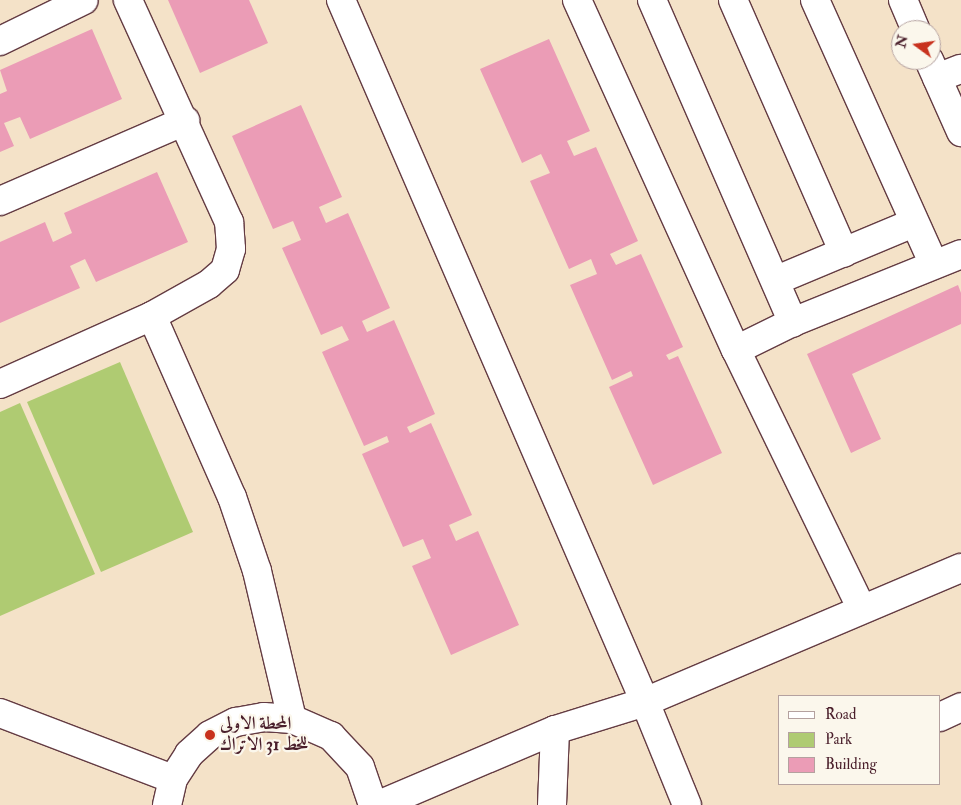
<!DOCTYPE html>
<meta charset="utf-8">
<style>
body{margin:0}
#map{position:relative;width:961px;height:805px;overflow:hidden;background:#f4e2c8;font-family:"IM FELL Double Pica",Amiri,serif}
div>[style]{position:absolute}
.green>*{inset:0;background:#afcb72}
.building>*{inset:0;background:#eb9cb6}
.roads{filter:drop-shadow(1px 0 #643c43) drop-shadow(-1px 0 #643c43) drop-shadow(0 1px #643c43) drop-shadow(0 -1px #643c43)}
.minor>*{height:28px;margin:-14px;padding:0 14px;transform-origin:14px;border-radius:14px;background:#fff}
.dots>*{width:14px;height:14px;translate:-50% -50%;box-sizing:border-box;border:2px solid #fbf7ec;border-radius:50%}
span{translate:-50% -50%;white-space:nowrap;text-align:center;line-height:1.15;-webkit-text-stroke:4.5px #fbf7ec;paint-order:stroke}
.poi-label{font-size:18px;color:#4a1f2b;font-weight:700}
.left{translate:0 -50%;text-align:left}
.legend{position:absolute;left:778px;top:695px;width:162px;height:90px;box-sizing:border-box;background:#fbf7ec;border:1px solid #b4a19f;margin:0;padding:6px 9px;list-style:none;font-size:15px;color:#4a1f2b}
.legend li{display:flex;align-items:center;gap:10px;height:25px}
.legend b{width:25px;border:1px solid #b4a19f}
.north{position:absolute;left:891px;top:20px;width:50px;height:50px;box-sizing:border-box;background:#fbf7ec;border:1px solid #b4a19f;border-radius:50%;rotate:284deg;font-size:14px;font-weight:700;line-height:20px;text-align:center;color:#4a1f2b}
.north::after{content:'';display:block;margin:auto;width:18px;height:22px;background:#c8321e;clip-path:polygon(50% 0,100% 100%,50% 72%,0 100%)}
</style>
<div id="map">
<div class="green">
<div style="clip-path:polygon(120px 362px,193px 532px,101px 572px,27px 402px)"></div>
<div style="clip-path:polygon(20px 403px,95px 574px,0 616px,0 412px)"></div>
</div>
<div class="building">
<div style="clip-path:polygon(168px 0,249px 0,268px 43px,200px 73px)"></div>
<div style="clip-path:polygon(92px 29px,122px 99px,30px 139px,20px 117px,4px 123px,14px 146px,0 152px,0 94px,7px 91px,0 70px)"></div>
<div style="clip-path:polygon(549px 39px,590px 131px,567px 141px,574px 156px,596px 147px,638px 241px,610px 254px,616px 265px,641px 254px,683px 347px,666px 355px,669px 360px,678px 356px,722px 453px,653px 485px,609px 387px,633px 376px,631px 371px,612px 380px,570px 285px,597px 274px,591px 259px,569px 269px,530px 181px,550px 173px,541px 154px,522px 163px,480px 69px)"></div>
<div style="clip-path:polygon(301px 105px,342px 197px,319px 207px,326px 223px,348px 213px,390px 308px,362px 321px,367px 332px,394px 320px,435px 414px,407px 427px,410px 433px,431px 423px,472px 515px,449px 525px,456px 541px,478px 531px,519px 625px,451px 655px,412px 566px,431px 558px,423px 539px,403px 547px,362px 454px,389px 442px,387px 436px,364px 446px,322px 352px,349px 340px,342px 326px,321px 335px,282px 248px,301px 240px,293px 221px,273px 229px,232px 136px)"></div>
<div style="clip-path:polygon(157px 172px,188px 242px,96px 282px,85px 259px,70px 266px,80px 288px,0 323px,0 242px,45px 222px,53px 242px,72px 233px,64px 213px)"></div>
<div style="clip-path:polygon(958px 285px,961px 293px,961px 324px,852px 374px,881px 439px,851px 453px,807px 354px)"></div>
</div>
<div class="roads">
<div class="minor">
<div style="left:341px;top:0;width:765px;rotate:66.59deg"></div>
<div style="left:645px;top:702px;width:111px;rotate:67.8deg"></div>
<div style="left:577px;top:0;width:384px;rotate:65.6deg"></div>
<div style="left:736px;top:350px;width:288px;rotate:64.1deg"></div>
<div style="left:652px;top:0;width:352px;rotate:66.4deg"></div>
<div style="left:733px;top:0;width:276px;rotate:66.3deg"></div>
<div style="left:815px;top:0;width:290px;rotate:65.8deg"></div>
<div style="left:903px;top:0;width:33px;rotate:67deg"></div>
<div style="left:0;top:41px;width:93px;rotate:-26deg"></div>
<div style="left:929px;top:60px;width:79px;rotate:66deg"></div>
<div style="left:937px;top:78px;width:26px;rotate:-21deg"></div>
<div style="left:0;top:201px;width:202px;rotate:-23.4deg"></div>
<div style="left:777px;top:280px;width:147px;rotate:-22.7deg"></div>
<div style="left:152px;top:316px;width:198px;rotate:66.2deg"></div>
<div style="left:232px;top:497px;width:78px;rotate:71.3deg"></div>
<div style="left:257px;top:571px;width:152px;rotate:76.7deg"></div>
<div style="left:736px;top:350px;width:64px;rotate:-26.2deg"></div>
<div style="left:793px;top:322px;width:181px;rotate:-22deg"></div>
<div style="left:0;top:384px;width:167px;rotate:-24.1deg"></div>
<div style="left:152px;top:316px;width:65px;rotate:-29.3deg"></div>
<div style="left:209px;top:284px;width:21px;rotate:-41deg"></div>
<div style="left:225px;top:270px;width:22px;rotate:-74deg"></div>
<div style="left:231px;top:249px;width:27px;rotate:-94deg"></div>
<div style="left:229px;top:222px;width:244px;rotate:-114.5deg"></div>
<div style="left:0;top:713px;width:185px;rotate:20.9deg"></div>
<div style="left:940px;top:717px;width:23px;rotate:-25deg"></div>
<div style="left:167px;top:805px;width:27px;rotate:-77deg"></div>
<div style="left:173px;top:779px;width:30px;rotate:-57deg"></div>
<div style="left:189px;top:754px;width:28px;rotate:-42deg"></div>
<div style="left:210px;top:735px;width:29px;rotate:-27deg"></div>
<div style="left:236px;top:722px;width:28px;rotate:-10deg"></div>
<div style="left:264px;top:717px;width:28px;rotate:4deg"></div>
<div style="left:292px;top:719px;width:43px;rotate:23.6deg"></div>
<div style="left:331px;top:736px;width:42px;rotate:46.9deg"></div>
<div style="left:360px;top:767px;width:40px;rotate:71.1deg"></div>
<div style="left:379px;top:805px;width:191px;rotate:-23.1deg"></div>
<div style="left:555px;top:730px;width:94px;rotate:-17.3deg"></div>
<div style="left:645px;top:702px;width:343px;rotate:-23deg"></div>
<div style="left:552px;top:805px;width:75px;rotate:-87.7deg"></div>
</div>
</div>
<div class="dots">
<div style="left:210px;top:735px;background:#c8321e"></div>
</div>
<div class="poi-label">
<span class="left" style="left:220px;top:735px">المحطة الاولى<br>للخط 31 الاتراك</span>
</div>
<ul class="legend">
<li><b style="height:6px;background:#fff"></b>Road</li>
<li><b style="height:14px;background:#afcb72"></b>Park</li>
<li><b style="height:14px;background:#eb9cb6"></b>Building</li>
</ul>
<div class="north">N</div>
</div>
